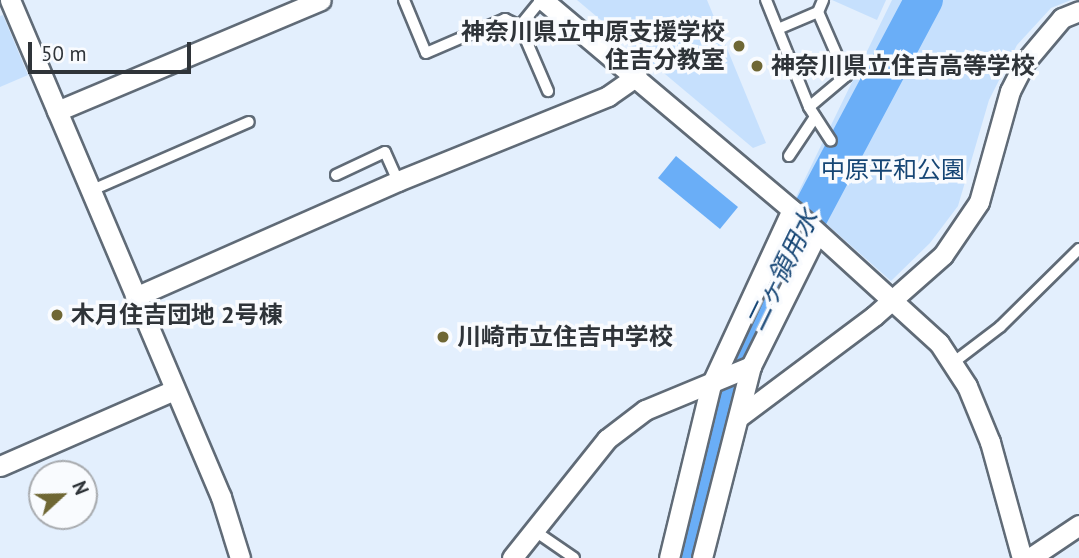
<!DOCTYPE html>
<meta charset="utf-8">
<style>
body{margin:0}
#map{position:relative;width:1079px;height:558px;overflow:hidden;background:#e3effd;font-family:"PT Sans","Noto Sans JP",sans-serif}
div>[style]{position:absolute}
.green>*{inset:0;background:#c6e0fd}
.water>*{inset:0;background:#6aaef7}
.river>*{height:38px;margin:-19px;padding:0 19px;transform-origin:19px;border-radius:19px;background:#6aaef7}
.roads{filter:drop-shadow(2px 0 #606b77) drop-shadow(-2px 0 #606b77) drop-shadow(0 2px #606b77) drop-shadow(0 -2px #606b77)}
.lane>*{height:10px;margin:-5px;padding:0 5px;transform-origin:5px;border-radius:5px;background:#fff}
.street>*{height:19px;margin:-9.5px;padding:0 9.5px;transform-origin:9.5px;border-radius:9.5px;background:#fff}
.dots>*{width:19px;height:19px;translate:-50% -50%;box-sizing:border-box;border:4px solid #f9fbfe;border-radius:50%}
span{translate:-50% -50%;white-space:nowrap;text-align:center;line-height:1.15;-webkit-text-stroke:7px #f9fbfe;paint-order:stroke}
.poi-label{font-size:24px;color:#2f3439;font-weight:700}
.right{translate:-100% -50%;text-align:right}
.left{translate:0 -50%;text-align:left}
.park-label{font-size:24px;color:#164675}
.water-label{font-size:26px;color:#164675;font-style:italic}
.north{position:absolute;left:28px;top:460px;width:70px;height:70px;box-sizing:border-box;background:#f9fbfe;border:2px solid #a8abaf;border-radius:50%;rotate:68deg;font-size:19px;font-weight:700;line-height:28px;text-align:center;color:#2f3439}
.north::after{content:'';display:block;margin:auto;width:24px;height:32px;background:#6f6734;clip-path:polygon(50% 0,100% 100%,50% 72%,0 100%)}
.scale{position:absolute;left:28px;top:42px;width:163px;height:32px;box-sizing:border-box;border:4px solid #2f3439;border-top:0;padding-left:9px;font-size:21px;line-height:24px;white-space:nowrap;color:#2f3439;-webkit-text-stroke:5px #f9fbfe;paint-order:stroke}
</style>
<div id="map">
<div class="green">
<div style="clip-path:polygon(577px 0,707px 0,766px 143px,753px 148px)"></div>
<div style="clip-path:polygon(832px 0,886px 0,877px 20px)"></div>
<div style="clip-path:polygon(892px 0,1071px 0,1051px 8px,1017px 45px,989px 100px,958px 206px,930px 243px,891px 281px,796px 197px)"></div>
<div style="clip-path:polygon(3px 15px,28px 75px,0 87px,0 16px)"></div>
</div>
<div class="water">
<div style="clip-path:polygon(676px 156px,738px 207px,720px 229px,658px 178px)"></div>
</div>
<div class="river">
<div style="left:683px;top:558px;width:212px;rotate:-74.1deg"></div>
<div style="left:741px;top:354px;width:103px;rotate:-64.7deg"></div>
<div style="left:785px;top:261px;width:296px;rotate:-62deg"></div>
</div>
<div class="roads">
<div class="lane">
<div style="left:404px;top:0;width:57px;rotate:67.5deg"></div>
<div style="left:426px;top:53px;width:86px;rotate:-23.3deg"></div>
<div style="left:505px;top:19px;width:17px;rotate:25deg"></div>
<div style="left:520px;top:26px;width:33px;rotate:-51deg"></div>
<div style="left:766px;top:0;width:115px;rotate:68.1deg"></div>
<div style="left:809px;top:107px;width:40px;rotate:57.1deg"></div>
<div style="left:818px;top:12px;width:13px;rotate:-67deg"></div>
<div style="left:520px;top:26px;width:71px;rotate:66.7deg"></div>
<div style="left:778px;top:29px;width:43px;rotate:-23deg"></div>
<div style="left:818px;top:12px;width:70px;rotate:66.4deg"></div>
<div style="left:846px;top:76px;width:48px;rotate:140deg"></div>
<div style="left:789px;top:156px;width:47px;rotate:-56.3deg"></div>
<div style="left:336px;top:175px;width:54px;rotate:-25.1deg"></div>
<div style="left:385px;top:152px;width:32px;rotate:66deg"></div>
<div style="left:90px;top:191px;width:173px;rotate:-23.5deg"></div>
<div style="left:954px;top:362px;width:58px;rotate:-37.3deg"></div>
<div style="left:1000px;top:327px;width:111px;rotate:-44.6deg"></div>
<div style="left:532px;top:529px;width:51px;rotate:34.6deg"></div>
</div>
<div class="street">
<div style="left:10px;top:0;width:540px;rotate:67deg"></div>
<div style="left:221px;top:497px;width:64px;rotate:72.7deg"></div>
<div style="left:543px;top:0;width:331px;rotate:40.1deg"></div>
<div style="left:796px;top:213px;width:193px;rotate:42.3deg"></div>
<div style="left:939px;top:343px;width:51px;rotate:56.9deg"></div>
<div style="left:967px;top:386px;width:61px;rotate:67.7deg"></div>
<div style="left:990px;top:442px;width:120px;rotate:74.6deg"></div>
<div style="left:57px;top:111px;width:286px;rotate:-22.8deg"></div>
<div style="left:135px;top:297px;width:287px;rotate:-23.8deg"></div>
<div style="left:398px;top:181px;width:227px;rotate:-22deg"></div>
<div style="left:608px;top:96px;width:35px;rotate:-35deg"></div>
<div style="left:739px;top:417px;width:169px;rotate:-36.8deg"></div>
<div style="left:874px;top:316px;width:92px;rotate:-41.5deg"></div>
<div style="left:943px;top:255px;width:64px;rotate:-55.8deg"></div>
<div style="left:979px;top:202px;width:115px;rotate:-74.4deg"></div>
<div style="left:1010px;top:91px;width:31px;rotate:-63deg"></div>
<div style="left:1024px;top:63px;width:59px;rotate:-49.8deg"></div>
<div style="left:1062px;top:18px;width:18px;rotate:-22deg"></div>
<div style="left:0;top:466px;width:190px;rotate:-23.6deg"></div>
<div style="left:512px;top:558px;width:152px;rotate:-51.4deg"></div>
<div style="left:607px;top:439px;width:48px;rotate:-37.3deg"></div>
<div style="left:645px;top:410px;width:115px;rotate:-22.5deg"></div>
<div style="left:669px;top:558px;width:178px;rotate:-76.4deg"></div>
<div style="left:711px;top:385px;width:193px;rotate:-65.2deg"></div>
<div style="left:702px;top:558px;width:198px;rotate:-75.7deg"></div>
<div style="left:751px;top:366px;width:148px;rotate:-63.6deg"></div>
<div style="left:1030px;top:558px;width:59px;rotate:-34deg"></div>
</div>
</div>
<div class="dots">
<div style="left:739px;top:46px;background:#6f6734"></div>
<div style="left:757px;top:66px;background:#6f6734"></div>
<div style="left:57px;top:315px;background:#6f6734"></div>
<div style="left:443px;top:337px;background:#6f6734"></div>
</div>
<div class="poi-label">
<span class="right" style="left:725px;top:46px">神奈川県立中原支援学校<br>住吉分教室</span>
<span class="left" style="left:771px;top:66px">神奈川県立住吉高等学校</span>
<span class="left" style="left:71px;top:315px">木月住吉団地 2号棟</span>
<span class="left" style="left:457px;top:337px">川崎市立住吉中学校</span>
</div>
<div class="park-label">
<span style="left:893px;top:170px">中原平和公園</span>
</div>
<div class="water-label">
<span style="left:782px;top:270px;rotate:-64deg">二ヶ領用水</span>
</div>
<div class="north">N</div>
<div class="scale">50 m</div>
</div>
